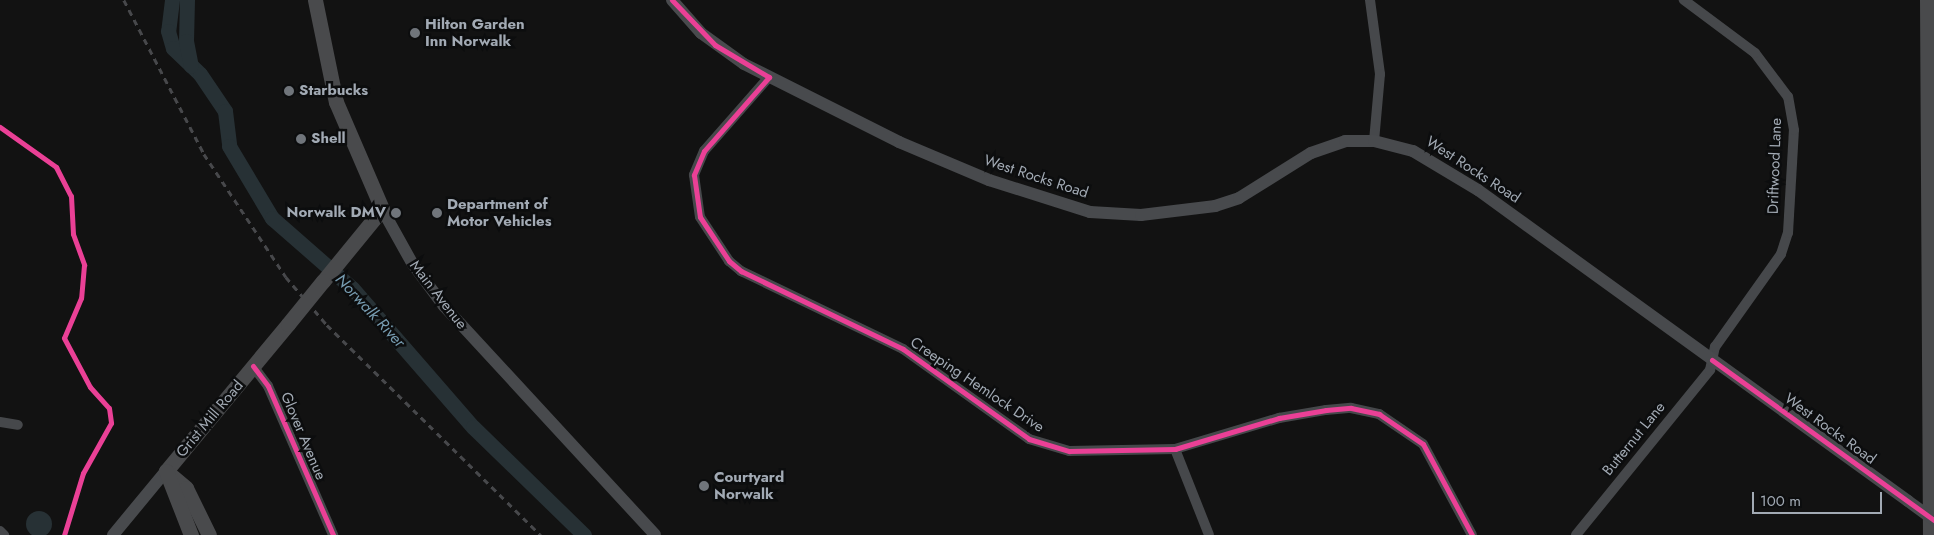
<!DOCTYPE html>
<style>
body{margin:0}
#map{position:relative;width:1934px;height:535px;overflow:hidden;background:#121212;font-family:Jost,sans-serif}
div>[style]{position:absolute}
.water>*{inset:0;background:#273135}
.round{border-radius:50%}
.river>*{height:15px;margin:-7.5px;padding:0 7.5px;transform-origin:7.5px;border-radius:7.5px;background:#273135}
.minor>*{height:10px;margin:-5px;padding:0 5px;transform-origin:5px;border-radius:5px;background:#46484b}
.major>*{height:12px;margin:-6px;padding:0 6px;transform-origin:6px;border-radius:6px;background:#484a4d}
.highway>*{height:15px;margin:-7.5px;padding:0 7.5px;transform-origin:7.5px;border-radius:7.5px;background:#494a4c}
.rail>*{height:2.5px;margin-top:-1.25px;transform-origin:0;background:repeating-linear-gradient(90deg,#47484b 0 6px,transparent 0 11px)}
.major-bridge>*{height:12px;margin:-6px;padding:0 6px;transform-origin:6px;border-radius:6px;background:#484a4d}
.highway-bridge>*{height:15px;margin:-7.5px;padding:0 7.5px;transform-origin:7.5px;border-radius:7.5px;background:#494a4c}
.cycleway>*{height:5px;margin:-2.5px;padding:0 2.5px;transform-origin:2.5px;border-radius:2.5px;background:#ea4096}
.dots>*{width:14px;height:14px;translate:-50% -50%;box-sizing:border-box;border:2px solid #0c0d0e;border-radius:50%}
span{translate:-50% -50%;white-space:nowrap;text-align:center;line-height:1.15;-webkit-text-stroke:5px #0c0d0e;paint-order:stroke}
.poi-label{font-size:15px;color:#a2aab4;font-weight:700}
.left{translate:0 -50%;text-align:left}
.right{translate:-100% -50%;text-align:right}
.street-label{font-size:15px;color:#a2aab4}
.water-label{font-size:16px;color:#779cb1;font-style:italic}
.scale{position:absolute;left:1752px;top:492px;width:130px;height:22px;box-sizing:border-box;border:2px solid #a2aab4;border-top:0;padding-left:6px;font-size:15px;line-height:18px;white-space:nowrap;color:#a2aab4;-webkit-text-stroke:4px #0c0d0e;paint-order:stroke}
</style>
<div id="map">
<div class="water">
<div class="round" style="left:26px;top:511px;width:26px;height:26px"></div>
</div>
<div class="river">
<div style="left:172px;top:0;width:31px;rotate:97deg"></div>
<div style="left:168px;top:31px;width:18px;rotate:74deg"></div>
<div style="left:173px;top:48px;width:37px;rotate:44deg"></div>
<div style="left:200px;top:74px;width:45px;rotate:56deg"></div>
<div style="left:225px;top:111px;width:35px;rotate:83deg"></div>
<div style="left:229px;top:146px;width:84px;rotate:59.2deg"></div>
<div style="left:272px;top:218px;width:106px;rotate:41.2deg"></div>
<div style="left:352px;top:288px;width:184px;rotate:49deg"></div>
<div style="left:473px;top:427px;width:155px;rotate:44.2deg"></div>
<div style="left:187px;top:0;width:41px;rotate:91.4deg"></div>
<div style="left:186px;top:41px;width:25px;rotate:79deg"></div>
</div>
<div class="minor">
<div style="left:1370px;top:0;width:75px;rotate:82.3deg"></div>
<div style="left:1380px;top:74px;width:67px;rotate:95.1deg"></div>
<div style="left:769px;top:77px;width:98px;rotate:131.3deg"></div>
<div style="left:704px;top:151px;width:26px;rotate:113deg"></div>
<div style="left:694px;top:175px;width:42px;rotate:81.9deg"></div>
<div style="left:700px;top:217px;width:53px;rotate:56.6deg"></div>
<div style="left:729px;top:261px;width:16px;rotate:40deg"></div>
<div style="left:741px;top:271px;width:180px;rotate:25.7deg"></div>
<div style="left:903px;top:349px;width:155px;rotate:35.5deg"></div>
<div style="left:1029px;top:439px;width:42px;rotate:16.7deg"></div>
<div style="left:1069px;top:451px;width:106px;rotate:-1.1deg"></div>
<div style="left:1175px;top:449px;width:109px;rotate:-16.6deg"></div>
<div style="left:1279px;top:418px;width:48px;rotate:-9.7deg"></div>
<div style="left:1326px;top:410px;width:25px;rotate:-5deg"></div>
<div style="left:1351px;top:408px;width:29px;rotate:12deg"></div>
<div style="left:1379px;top:414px;width:53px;rotate:34.3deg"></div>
<div style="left:1423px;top:444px;width:103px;rotate:61.7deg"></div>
<div style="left:253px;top:366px;width:25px;rotate:53deg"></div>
<div style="left:268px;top:386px;width:163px;rotate:66.4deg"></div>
<div style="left:0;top:422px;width:18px;rotate:9deg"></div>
<div style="left:1175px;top:449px;width:92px;rotate:68.4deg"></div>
<div style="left:0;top:531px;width:6px;rotate:45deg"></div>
<div style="left:1576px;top:535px;width:213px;rotate:-50.9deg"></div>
<div style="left:1710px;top:370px;width:24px;rotate:-78deg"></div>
<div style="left:1715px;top:347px;width:114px;rotate:-54.6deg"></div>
<div style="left:1781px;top:254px;width:22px;rotate:-72deg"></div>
<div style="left:1788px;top:233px;width:103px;rotate:-86.7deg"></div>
<div style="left:1794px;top:130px;width:34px;rotate:-100deg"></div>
<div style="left:1788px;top:97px;width:55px;rotate:-126.9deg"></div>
<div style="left:1755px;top:53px;width:89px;rotate:-143.3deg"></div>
</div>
<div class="major">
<div style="left:672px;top:0;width:44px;rotate:48.7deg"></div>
<div style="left:701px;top:33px;width:53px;rotate:35.8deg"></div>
<div style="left:744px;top:64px;width:174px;rotate:26.7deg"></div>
<div style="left:899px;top:142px;width:98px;rotate:22.9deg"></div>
<div style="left:989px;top:180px;width:106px;rotate:17.6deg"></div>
<div style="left:1090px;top:212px;width:51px;rotate:3.4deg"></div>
<div style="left:1141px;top:215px;width:75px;rotate:-6.9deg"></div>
<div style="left:1215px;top:206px;width:25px;rotate:-18deg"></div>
<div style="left:1239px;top:198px;width:85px;rotate:-32deg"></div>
<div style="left:1311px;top:153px;width:36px;rotate:-19deg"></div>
<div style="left:1345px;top:141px;width:29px"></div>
<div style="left:1374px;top:141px;width:40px;rotate:14.4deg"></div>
<div style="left:1413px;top:151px;width:76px;rotate:31deg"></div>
<div style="left:1478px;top:190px;width:531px;rotate:35.88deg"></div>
<div style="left:382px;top:209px;width:62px;rotate:60.9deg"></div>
<div style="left:412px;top:263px;width:54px;rotate:53.3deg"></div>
<div style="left:444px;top:306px;width:311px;rotate:47.3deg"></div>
<div style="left:113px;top:535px;width:83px;rotate:-50.4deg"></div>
</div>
<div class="highway">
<div style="left:315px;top:0;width:104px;rotate:78.4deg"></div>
<div style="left:336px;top:102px;width:116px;rotate:66.7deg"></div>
<div style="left:382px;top:209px;width:93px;rotate:129.3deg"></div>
<div style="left:1927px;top:0;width:535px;rotate:89.68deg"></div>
<div style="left:166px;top:471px;width:191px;rotate:-50.3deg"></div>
<div style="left:166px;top:471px;width:26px;rotate:40deg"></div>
<div style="left:186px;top:488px;width:52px;rotate:63.9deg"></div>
<div style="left:166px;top:471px;width:69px;rotate:68.7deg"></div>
</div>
<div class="rail">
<div style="left:124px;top:0;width:174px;rotate:62.5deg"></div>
<div style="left:204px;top:154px;width:148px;rotate:56.3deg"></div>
<div style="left:286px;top:277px;width:63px;rotate:49.5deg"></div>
<div style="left:327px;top:325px;width:300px;rotate:44.5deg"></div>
</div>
<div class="major-bridge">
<div style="left:1908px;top:501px;width:32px;rotate:36deg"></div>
</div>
<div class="highway-bridge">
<div style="left:288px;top:324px;width:55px;rotate:-50.9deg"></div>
</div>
<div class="cycleway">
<div style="left:672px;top:0;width:62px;rotate:46.3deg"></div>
<div style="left:715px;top:45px;width:63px;rotate:30.7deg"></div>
<div style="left:769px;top:77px;width:98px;rotate:131.3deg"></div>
<div style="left:704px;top:151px;width:26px;rotate:113deg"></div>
<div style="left:694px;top:175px;width:42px;rotate:81.9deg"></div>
<div style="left:700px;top:217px;width:53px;rotate:56.6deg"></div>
<div style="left:729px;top:261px;width:16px;rotate:40deg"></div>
<div style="left:741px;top:271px;width:180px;rotate:25.7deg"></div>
<div style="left:903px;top:349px;width:155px;rotate:35.5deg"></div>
<div style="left:1029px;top:439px;width:42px;rotate:16.7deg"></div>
<div style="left:1069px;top:451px;width:106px;rotate:-1.1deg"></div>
<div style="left:1175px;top:449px;width:109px;rotate:-16.6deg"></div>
<div style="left:1279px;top:418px;width:48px;rotate:-9.7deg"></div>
<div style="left:1326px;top:410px;width:25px;rotate:-5deg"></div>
<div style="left:1351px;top:408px;width:29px;rotate:12deg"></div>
<div style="left:1379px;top:414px;width:53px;rotate:34.3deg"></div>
<div style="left:1423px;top:444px;width:103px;rotate:61.7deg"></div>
<div style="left:0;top:127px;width:69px;rotate:35.5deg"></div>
<div style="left:56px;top:167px;width:33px;rotate:63deg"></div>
<div style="left:71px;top:196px;width:38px;rotate:87deg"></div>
<div style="left:73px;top:234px;width:33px;rotate:70deg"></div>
<div style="left:84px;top:265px;width:33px;rotate:95deg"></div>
<div style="left:81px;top:298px;width:43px;rotate:113deg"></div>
<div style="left:64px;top:338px;width:55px;rotate:62deg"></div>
<div style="left:90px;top:387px;width:28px;rotate:48deg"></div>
<div style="left:109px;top:408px;width:15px;rotate:82deg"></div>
<div style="left:111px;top:423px;width:57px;rotate:119.2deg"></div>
<div style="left:83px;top:473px;width:65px;rotate:107deg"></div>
<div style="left:1712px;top:360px;width:274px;rotate:35.8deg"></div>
<div style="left:253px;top:366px;width:25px;rotate:53deg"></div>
<div style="left:268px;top:386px;width:163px;rotate:66.4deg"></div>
</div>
<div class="dots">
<div style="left:415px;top:33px;background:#70757b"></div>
<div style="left:289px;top:91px;background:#70757b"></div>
<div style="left:301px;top:139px;background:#70757b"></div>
<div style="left:396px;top:213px;background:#70757b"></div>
<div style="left:437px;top:213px;background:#70757b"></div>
<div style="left:704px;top:486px;background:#70757b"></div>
</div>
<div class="poi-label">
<span class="left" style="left:425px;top:33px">Hilton Garden<br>Inn Norwalk</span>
<span class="left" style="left:299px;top:91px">Starbucks</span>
<span class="left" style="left:311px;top:139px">Shell</span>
<span class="left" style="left:447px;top:213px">Department of<br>Motor Vehicles</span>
<span class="right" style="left:386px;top:213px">Norwalk DMV</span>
<span class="left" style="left:714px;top:486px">Courtyard<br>Norwalk</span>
</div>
<div class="street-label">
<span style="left:1775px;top:166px;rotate:-88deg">Driftwood Lane</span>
<span style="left:1473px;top:170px;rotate:33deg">West Rocks Road</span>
<span style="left:1036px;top:177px;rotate:18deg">West Rocks Road</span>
<span style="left:438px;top:295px;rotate:52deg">Main Avenue</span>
<span style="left:977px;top:385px;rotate:34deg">Creeping Hemlock Drive</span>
<span style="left:210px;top:419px;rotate:-50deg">Grist Mill Road</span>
<span style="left:1830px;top:429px;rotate:36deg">West Rocks Road</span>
<span style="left:303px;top:436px;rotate:67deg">Glover Avenue</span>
<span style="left:1634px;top:439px;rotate:-51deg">Butternut Lane</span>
</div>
<div class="water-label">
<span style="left:370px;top:311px;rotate:47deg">Norwalk River</span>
</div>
<div class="scale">100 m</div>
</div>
